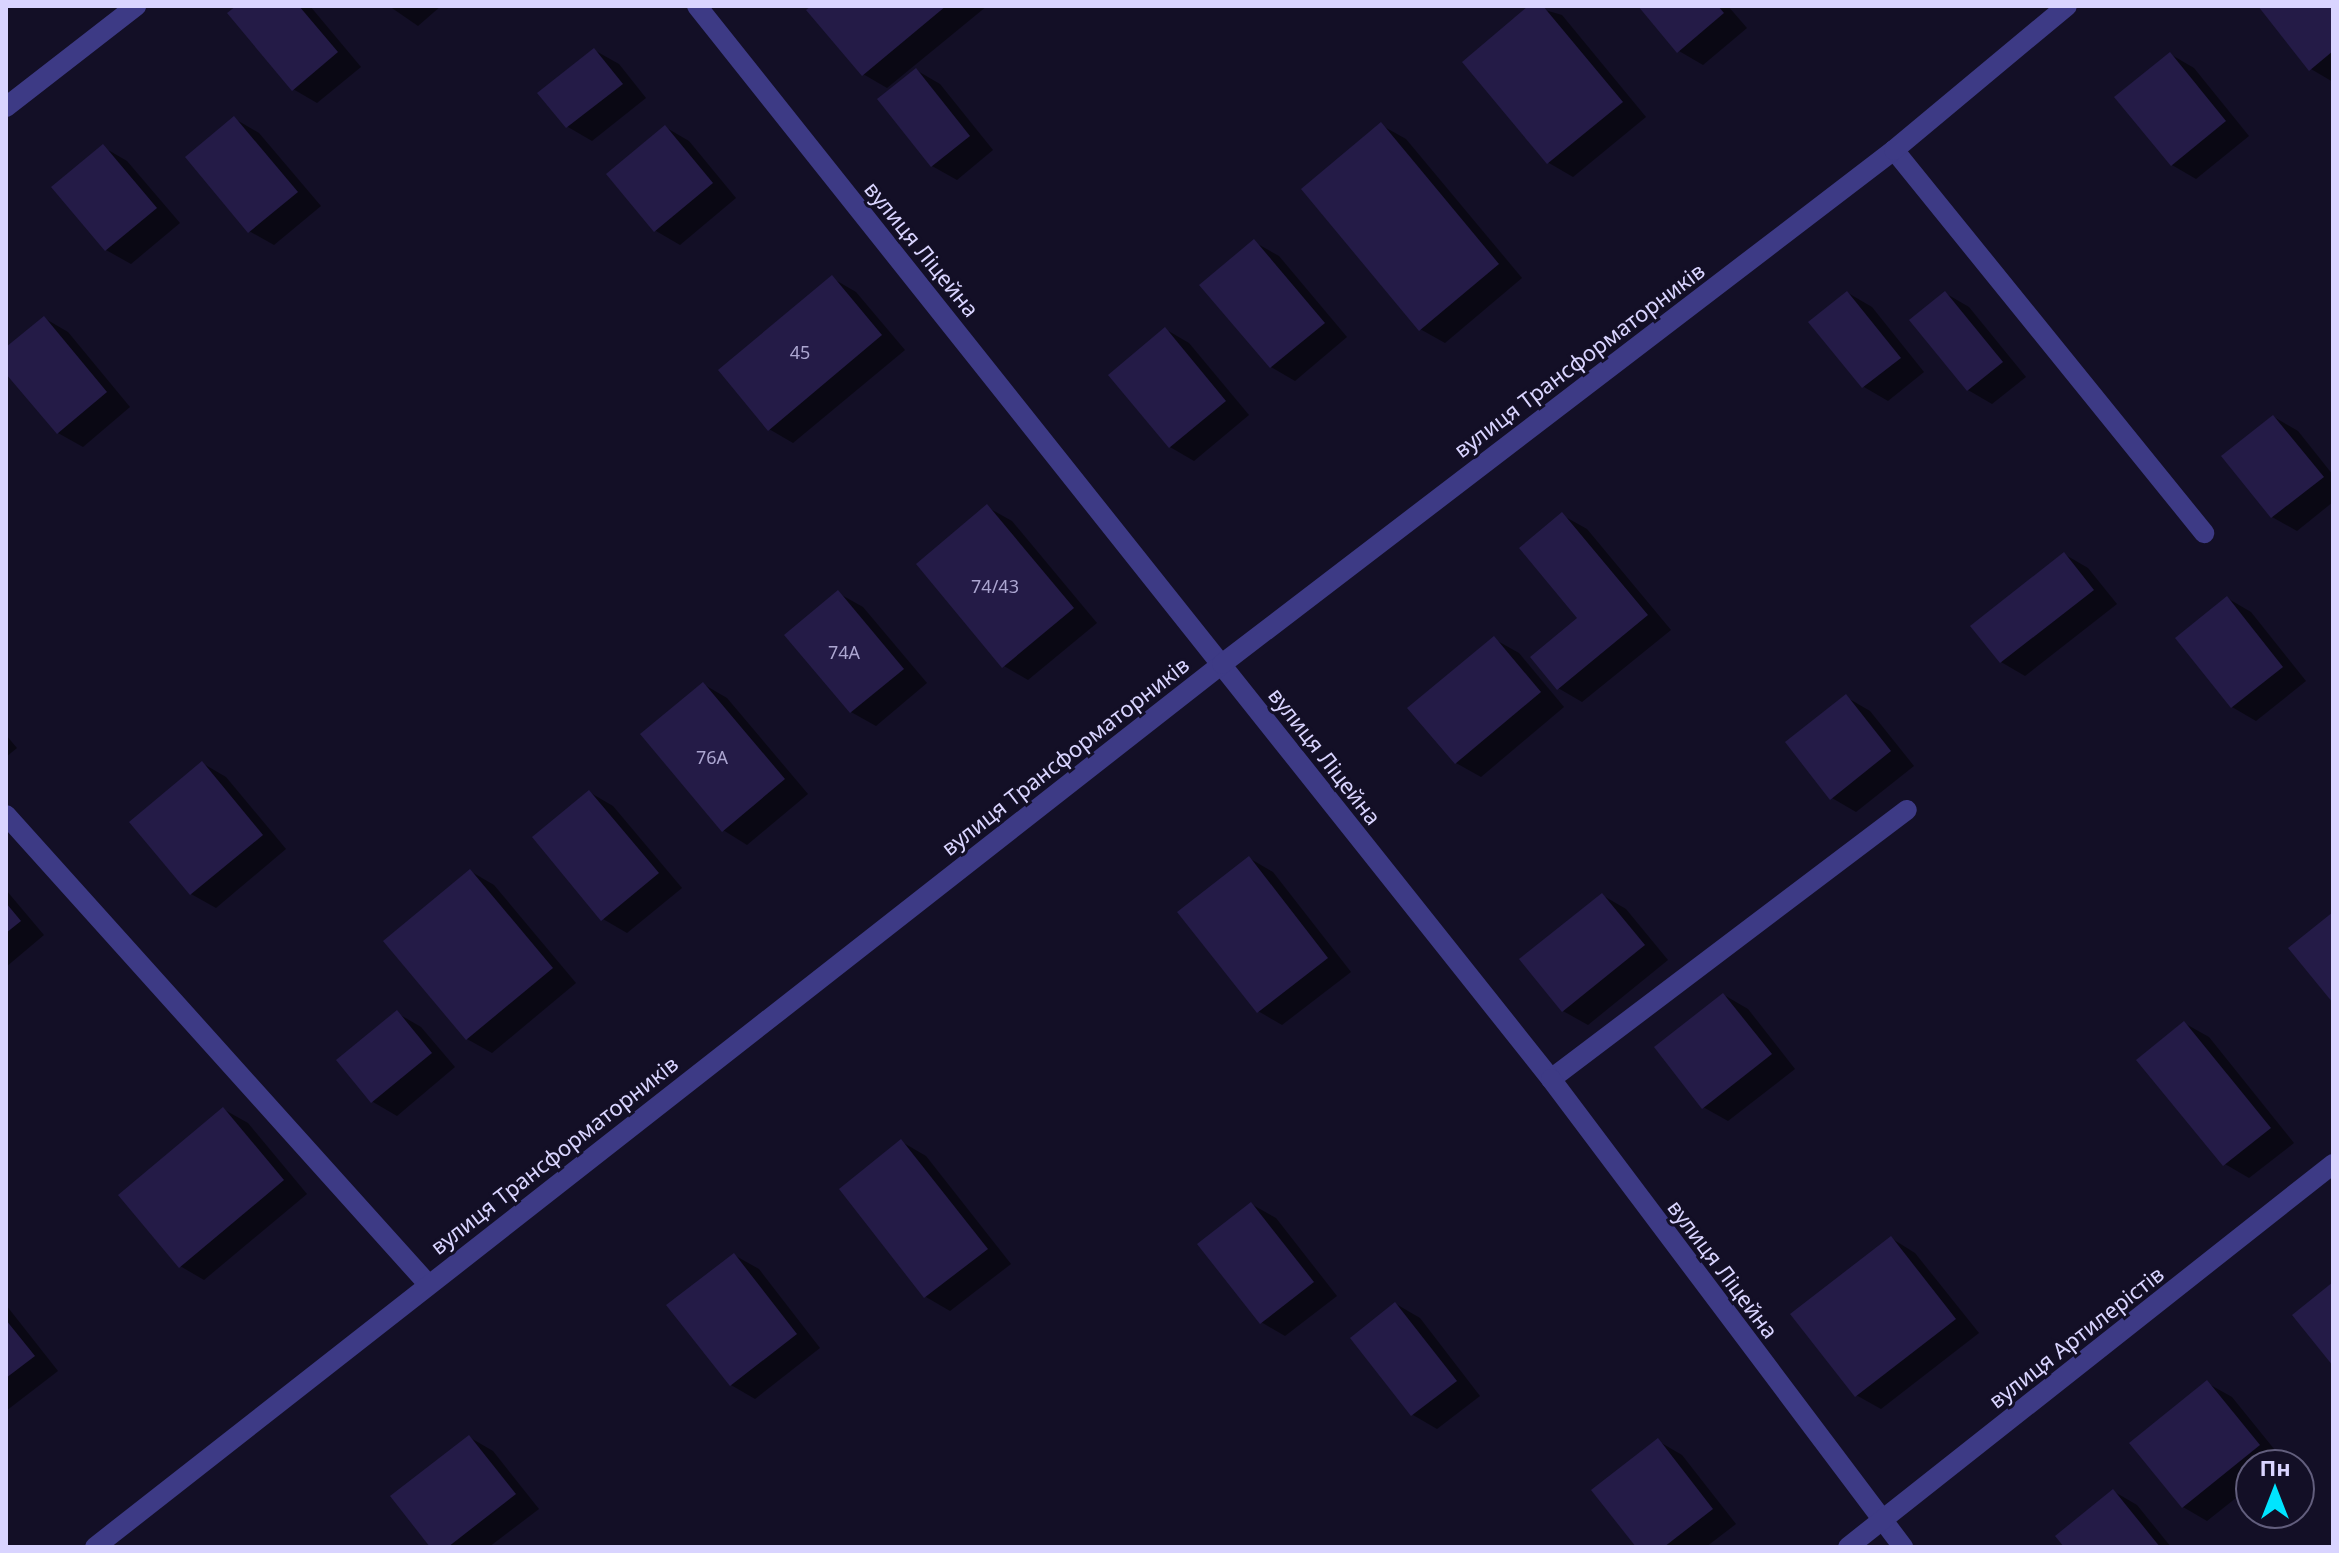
<!DOCTYPE html>
<meta charset="utf-8">
<style>
body{margin:0}
#map{position:relative;width:2339px;height:1553px;overflow:hidden;background:#130f26;font-family:"Noto Sans",sans-serif}
div>[style]{position:absolute}
.shadow>*{inset:0;background:#0007}
.building>*{inset:0;background:#241b47}
.service>*{height:20px;margin:-10px;padding:0 10px;transform-origin:10px;border-radius:10px;background:#3d3a85}
.minor>*{height:20px;margin:-10px;padding:0 10px;transform-origin:10px;border-radius:10px;background:#3d3a85}
span{translate:-50% -50%;white-space:nowrap;text-align:center;line-height:1.15;-webkit-text-stroke:6px #130f26;paint-order:stroke}
.number-label{font-size:18px;color:#aca6d1}
.number-label span{-webkit-text-stroke-width:0}
.street-label{font-size:22px;color:#d9d4ff}
.frame{position:absolute;inset:0;border:8px solid #d9d4ff;pointer-events:none}
.north{position:absolute;left:2235px;top:1449px;width:80px;height:80px;box-sizing:border-box;background:#130f26;border:2px solid #625e7d;border-radius:50%;rotate:0deg;font-size:22px;font-weight:700;line-height:32px;text-align:center;color:#d9d4ff}
.north::after{content:'';display:block;margin:auto;width:28px;height:36px;background:#00e5ff;clip-path:polygon(50% 0,100% 100%,50% 72%,0 100%)}
</style>
<div id="map">
<div class="shadow">
<div style="clip-path:polygon(239px 6px,310px 6px,361px 67px,317px 103px,293px 89px)"></div>
<div style="clip-path:polygon(389px 6px,441px 6px,418px 26px)"></div>
<div style="clip-path:polygon(814px 6px,987px 6px,887px 88px,863px 74px)"></div>
<div style="clip-path:polygon(1531px 6px,1562px 15px,1646px 117px,1573px 177px,1549px 163px,1464px 62px)"></div>
<div style="clip-path:polygon(1641px 6px,1728px 6px,1747px 28px,1703px 65px,1679px 51px)"></div>
<div style="clip-path:polygon(2260px 6px,2333px 6px,2333px 82px,2311px 69px)"></div>
<div style="clip-path:polygon(594px 50px,619px 64px,646px 98px,592px 141px,568px 127px,540px 94px)"></div>
<div style="clip-path:polygon(2170px 54px,2194px 68px,2249px 136px,2196px 179px,2172px 165px)"></div>
<div style="clip-path:polygon(916px 70px,940px 84px,993px 150px,957px 180px,932px 166px)"></div>
<div style="clip-path:polygon(235px 119px,259px 133px,321px 206px,274px 245px,249px 231px)"></div>
<div style="clip-path:polygon(1381px 125px,1406px 139px,1522px 278px,1445px 343px,1420px 329px)"></div>
<div style="clip-path:polygon(665px 127px,689px 141px,736px 198px,680px 245px,656px 231px,609px 174px)"></div>
<div style="clip-path:polygon(103px 147px,127px 161px,180px 223px,131px 264px,106px 250px)"></div>
<div style="clip-path:polygon(1254px 242px,1279px 256px,1347px 337px,1295px 381px,1271px 367px)"></div>
<div style="clip-path:polygon(832px 278px,856px 292px,905px 350px,793px 443px,769px 429px)"></div>
<div style="clip-path:polygon(1848px 293px,1872px 307px,1924px 372px,1888px 401px,1864px 387px,1811px 322px)"></div>
<div style="clip-path:polygon(1945px 293px,1969px 307px,2026px 377px,1992px 404px,1968px 390px)"></div>
<div style="clip-path:polygon(44px 318px,68px 332px,130px 407px,83px 447px,58px 433px,6px 370px,6px 349px)"></div>
<div style="clip-path:polygon(1165px 329px,1189px 343px,1249px 415px,1194px 461px,1170px 447px)"></div>
<div style="clip-path:polygon(2274px 417px,2298px 431px,2333px 475px,2333px 502px,2297px 531px,2272px 517px,2224px 456px)"></div>
<div style="clip-path:polygon(987px 507px,1012px 521px,1097px 623px,1028px 680px,1004px 666px)"></div>
<div style="clip-path:polygon(1562px 515px,1587px 529px,1671px 630px,1582px 702px,1558px 688px,1580px 618px)"></div>
<div style="clip-path:polygon(2064px 554px,2088px 568px,2117px 604px,2025px 676px,2001px 662px)"></div>
<div style="clip-path:polygon(838px 593px,863px 607px,927px 683px,876px 726px,851px 712px,787px 636px)"></div>
<div style="clip-path:polygon(2227px 598px,2251px 612px,2306px 681px,2256px 721px,2232px 707px)"></div>
<div style="clip-path:polygon(1494px 639px,1519px 653px,1564px 707px,1481px 777px,1456px 763px,1410px 708px)"></div>
<div style="clip-path:polygon(703px 684px,727px 698px,808px 794px,747px 845px,723px 830px)"></div>
<div style="clip-path:polygon(1846px 697px,1870px 711px,1914px 766px,1856px 812px,1832px 798px)"></div>
<div style="clip-path:polygon(6px 735px,17px 748px,6px 757px)"></div>
<div style="clip-path:polygon(202px 763px,226px 777px,286px 849px,216px 908px,191px 894px)"></div>
<div style="clip-path:polygon(589px 792px,613px 806px,682px 888px,627px 933px,603px 919px)"></div>
<div style="clip-path:polygon(1249px 858px,1273px 872px,1351px 972px,1282px 1025px,1258px 1011px)"></div>
<div style="clip-path:polygon(470px 871px,494px 885px,576px 983px,492px 1053px,467px 1039px)"></div>
<div style="clip-path:polygon(6px 890px,44px 935px,6px 967px)"></div>
<div style="clip-path:polygon(1602px 895px,1626px 909px,1668px 960px,1588px 1025px,1563px 1011px)"></div>
<div style="clip-path:polygon(1724px 995px,1748px 1009px,1795px 1069px,1728px 1121px,1703px 1107px)"></div>
<div style="clip-path:polygon(397px 1013px,421px 1027px,455px 1067px,397px 1116px,373px 1102px,339px 1061px)"></div>
<div style="clip-path:polygon(2184px 1023px,2209px 1037px,2294px 1143px,2249px 1178px,2225px 1164px)"></div>
<div style="clip-path:polygon(223px 1109px,248px 1123px,307px 1194px,204px 1280px,180px 1266px)"></div>
<div style="clip-path:polygon(902px 1142px,926px 1156px,1011px 1264px,950px 1311px,926px 1297px,842px 1189px)"></div>
<div style="clip-path:polygon(1251px 1204px,1276px 1218px,1337px 1296px,1285px 1336px,1261px 1322px)"></div>
<div style="clip-path:polygon(1891px 1238px,1915px 1253px,1979px 1333px,1881px 1409px,1856px 1395px)"></div>
<div style="clip-path:polygon(734px 1255px,759px 1269px,820px 1348px,755px 1399px,731px 1385px)"></div>
<div style="clip-path:polygon(1396px 1304px,1420px 1318px,1480px 1396px,1437px 1429px,1413px 1415px)"></div>
<div style="clip-path:polygon(6px 1305px,58px 1371px,6px 1411px)"></div>
<div style="clip-path:polygon(2207px 1383px,2232px 1397px,2283px 1460px,2251px 1465px,2251px 1486px,2207px 1521px,2183px 1507px)"></div>
<div style="clip-path:polygon(469px 1437px,493px 1451px,539px 1509px,489px 1547px,432px 1547px)"></div>
<div style="clip-path:polygon(1658px 1441px,1682px 1455px,1736px 1524px,1706px 1547px,1639px 1547px)"></div>
<div style="clip-path:polygon(2113px 1491px,2137px 1505px,2171px 1547px,2067px 1547px)"></div>
</div>
<div class="building">
<div style="clip-path:polygon(236px 6px,299px 6px,338px 52px,292px 91px,227px 13px)"></div>
<div style="clip-path:polygon(811px 6px,946px 6px,862px 76px,806px 10px)"></div>
<div style="clip-path:polygon(1528px 6px,1543px 6px,1623px 102px,1547px 164px,1462px 62px)"></div>
<div style="clip-path:polygon(1638px 6px,1718px 6px,1724px 13px,1677px 53px)"></div>
<div style="clip-path:polygon(2258px 6px,2333px 6px,2333px 51px,2309px 71px)"></div>
<div style="clip-path:polygon(594px 48px,623px 84px,566px 128px,537px 93px)"></div>
<div style="clip-path:polygon(2170px 52px,2226px 121px,2171px 166px,2114px 97px)"></div>
<div style="clip-path:polygon(916px 68px,970px 136px,931px 167px,877px 99px)"></div>
<div style="clip-path:polygon(234px 116px,298px 192px,248px 233px,185px 157px)"></div>
<div style="clip-path:polygon(1381px 122px,1499px 264px,1419px 331px,1301px 189px)"></div>
<div style="clip-path:polygon(665px 125px,713px 183px,654px 232px,606px 174px)"></div>
<div style="clip-path:polygon(103px 144px,157px 208px,105px 251px,51px 187px)"></div>
<div style="clip-path:polygon(1254px 239px,1325px 323px,1270px 368px,1199px 285px)"></div>
<div style="clip-path:polygon(832px 275px,882px 335px,768px 431px,718px 370px)"></div>
<div style="clip-path:polygon(1847px 291px,1901px 358px,1862px 388px,1808px 322px)"></div>
<div style="clip-path:polygon(1945px 291px,2003px 362px,1967px 391px,1909px 320px)"></div>
<div style="clip-path:polygon(44px 316px,107px 392px,57px 434px,6px 374px,6px 347px)"></div>
<div style="clip-path:polygon(1165px 327px,1226px 401px,1169px 448px,1108px 375px)"></div>
<div style="clip-path:polygon(2273px 415px,2324px 477px,2271px 518px,2221px 456px)"></div>
<div style="clip-path:polygon(987px 504px,1074px 608px,1002px 668px,916px 564px)"></div>
<div style="clip-path:polygon(1562px 512px,1648px 615px,1557px 690px,1530px 657px,1577px 618px,1519px 548px)"></div>
<div style="clip-path:polygon(2064px 552px,2094px 590px,2000px 663px,1970px 626px)"></div>
<div style="clip-path:polygon(838px 590px,904px 669px,850px 713px,784px 635px)"></div>
<div style="clip-path:polygon(2227px 596px,2283px 667px,2231px 708px,2175px 638px)"></div>
<div style="clip-path:polygon(1494px 636px,1541px 692px,1455px 764px,1407px 708px)"></div>
<div style="clip-path:polygon(703px 682px,785px 779px,722px 832px,640px 734px)"></div>
<div style="clip-path:polygon(1846px 694px,1891px 751px,1830px 800px,1785px 742px)"></div>
<div style="clip-path:polygon(202px 761px,263px 835px,190px 895px,129px 822px)"></div>
<div style="clip-path:polygon(589px 790px,659px 873px,601px 921px,532px 837px)"></div>
<div style="clip-path:polygon(1249px 856px,1328px 958px,1257px 1013px,1177px 912px)"></div>
<div style="clip-path:polygon(470px 869px,553px 968px,466px 1040px,383px 941px)"></div>
<div style="clip-path:polygon(1602px 893px,1645px 945px,1562px 1012px,1519px 959px)"></div>
<div style="clip-path:polygon(6px 903px,21px 921px,6px 933px)"></div>
<div style="clip-path:polygon(2333px 912px,2333px 1003px,2288px 948px)"></div>
<div style="clip-path:polygon(1723px 993px,1772px 1054px,1702px 1109px,1654px 1047px)"></div>
<div style="clip-path:polygon(397px 1010px,432px 1053px,371px 1103px,336px 1060px)"></div>
<div style="clip-path:polygon(2184px 1021px,2271px 1128px,2223px 1166px,2136px 1060px)"></div>
<div style="clip-path:polygon(223px 1107px,284px 1180px,179px 1268px,118px 1195px)"></div>
<div style="clip-path:polygon(901px 1139px,988px 1249px,924px 1298px,839px 1189px)"></div>
<div style="clip-path:polygon(1251px 1202px,1314px 1282px,1260px 1324px,1197px 1244px)"></div>
<div style="clip-path:polygon(1891px 1236px,1956px 1319px,1855px 1397px,1790px 1314px)"></div>
<div style="clip-path:polygon(734px 1253px,797px 1334px,730px 1386px,666px 1305px)"></div>
<div style="clip-path:polygon(2333px 1282px,2333px 1366px,2292px 1315px)"></div>
<div style="clip-path:polygon(1395px 1302px,1457px 1381px,1411px 1416px,1350px 1338px)"></div>
<div style="clip-path:polygon(6px 1320px,35px 1356px,6px 1378px)"></div>
<div style="clip-path:polygon(2207px 1380px,2260px 1445px,2182px 1508px,2129px 1443px)"></div>
<div style="clip-path:polygon(469px 1435px,516px 1494px,448px 1547px,430px 1547px,390px 1496px)"></div>
<div style="clip-path:polygon(1658px 1438px,1713px 1509px,1664px 1547px,1636px 1547px,1591px 1490px)"></div>
<div style="clip-path:polygon(2113px 1489px,2160px 1547px,2064px 1547px,2055px 1536px)"></div>
</div>
<div class="service">
<div style="left:1894px;top:150px;width:493px;rotate:51deg"></div>
<div style="left:6px;top:815px;width:631px;rotate:48.02deg"></div>
<div style="left:1551px;top:1079px;width:446px;rotate:-37.1deg"></div>
</div>
<div class="minor">
<div style="left:697px;top:6px;width:1371px;rotate:51.48deg"></div>
<div style="left:1551px;top:1079px;width:586px;rotate:53.05deg"></div>
<div style="left:6px;top:107px;width:165px;rotate:-37.8deg"></div>
<div style="left:95px;top:1547px;width:1432px;rotate:-38.08deg"></div>
<div style="left:1222px;top:664px;width:846px;rotate:-37.41deg"></div>
<div style="left:1894px;top:150px;width:225px;rotate:-39.8deg"></div>
<div style="left:1848px;top:1547px;width:618px;rotate:-38.3deg"></div>
</div>
<div class="number-label">
<span style="left:800px;top:352px">45</span>
<span style="left:995px;top:586px">74/43</span>
<span style="left:844px;top:652px">74А</span>
<span style="left:712px;top:757px">76А</span>
</div>
<div class="street-label">
<span style="left:922px;top:249px;rotate:51deg">вулиця Ліцейна</span>
<span style="left:1579px;top:360px;rotate:-37deg">вулиця Трансформаторників</span>
<span style="left:1065px;top:756px;rotate:-38deg">вулиця Трансформаторників</span>
<span style="left:1325px;top:756px;rotate:52deg">вулиця Ліцейна</span>
<span style="left:554px;top:1155px;rotate:-38deg">вулиця Трансформаторників</span>
<span style="left:1723px;top:1269px;rotate:53deg">вулиця Ліцейна</span>
<span style="left:2076px;top:1337px;rotate:-38deg">вулиця Артилерістів</span>
</div>
<div class="frame"></div>
<div class="north">Пн</div>
</div>
